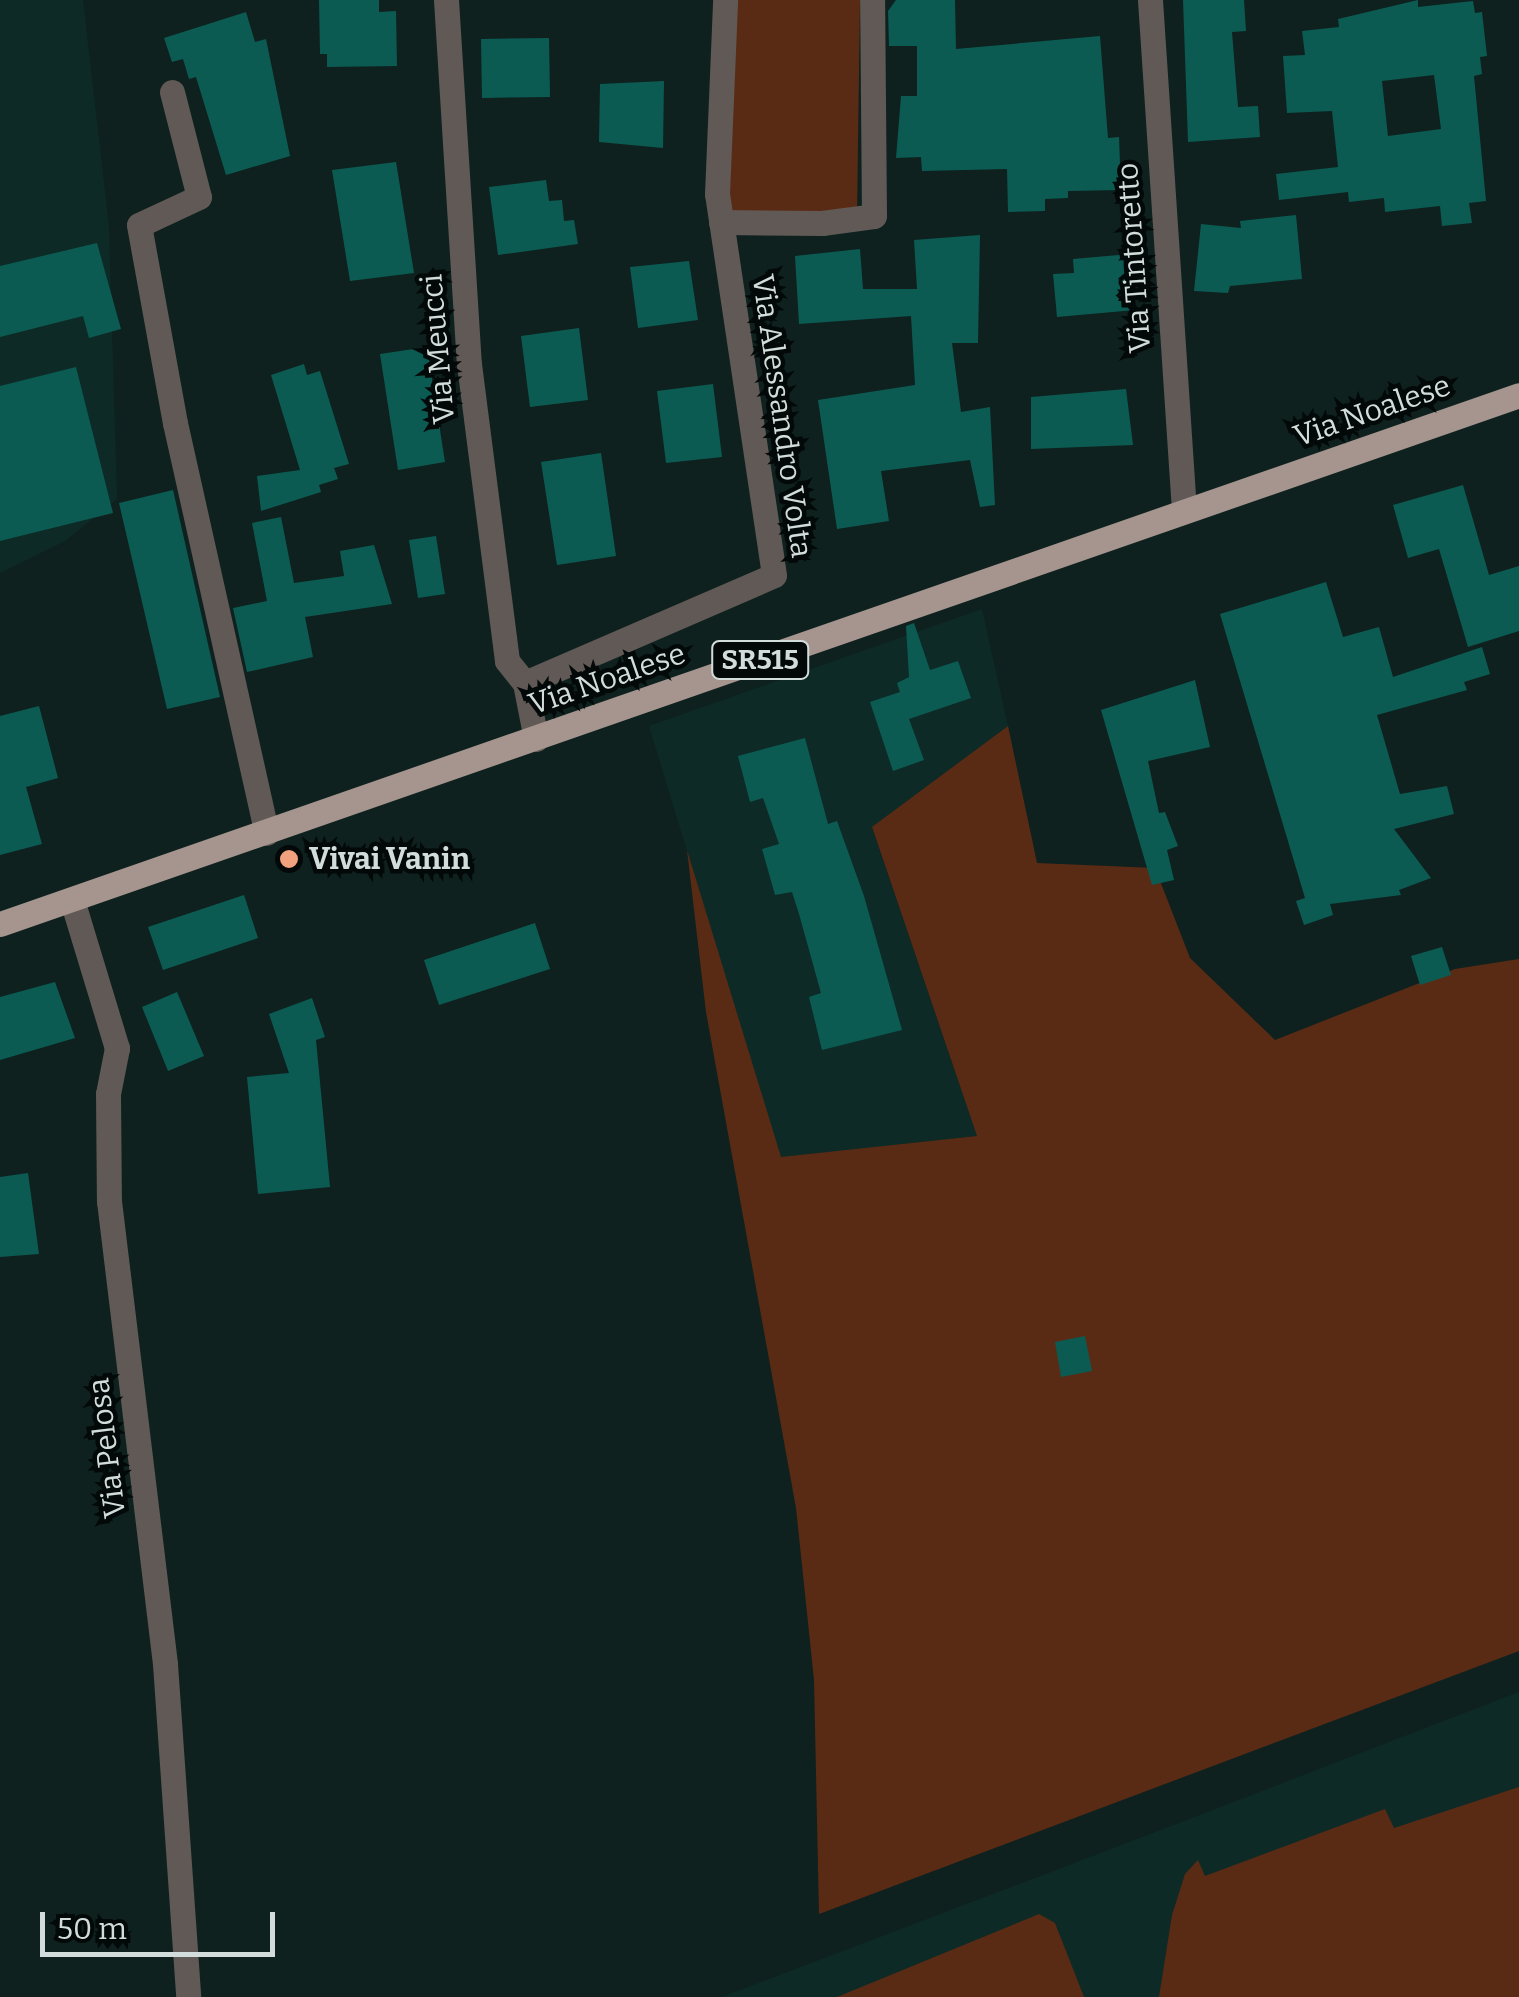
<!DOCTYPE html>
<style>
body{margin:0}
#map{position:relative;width:1519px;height:1997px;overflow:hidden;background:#0e211e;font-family:Bitter,serif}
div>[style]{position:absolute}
.built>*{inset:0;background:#0d2a26}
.green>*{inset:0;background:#5a2b14}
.building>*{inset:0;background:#0c5b53}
.minor>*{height:25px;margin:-12.5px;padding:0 12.5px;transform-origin:12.5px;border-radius:12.5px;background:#615956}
.major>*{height:25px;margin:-12.5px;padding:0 12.5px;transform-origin:12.5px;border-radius:12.5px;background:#a5958e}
.dots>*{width:28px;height:28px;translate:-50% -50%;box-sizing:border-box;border:5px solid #030908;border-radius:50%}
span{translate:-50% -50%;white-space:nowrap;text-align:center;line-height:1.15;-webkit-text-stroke:9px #030908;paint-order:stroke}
.shield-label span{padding:2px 8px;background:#030908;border:2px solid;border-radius:8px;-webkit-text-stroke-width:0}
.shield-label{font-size:28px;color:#d2dddb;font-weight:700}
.street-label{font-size:30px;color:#d2dddb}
.poi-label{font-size:30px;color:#d2dddb;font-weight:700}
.left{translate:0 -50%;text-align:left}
.scale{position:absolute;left:40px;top:1912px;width:235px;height:45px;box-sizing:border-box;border:5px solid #d2dddb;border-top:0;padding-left:12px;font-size:30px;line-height:35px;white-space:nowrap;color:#d2dddb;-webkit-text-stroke:8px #030908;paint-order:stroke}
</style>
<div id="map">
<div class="built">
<div style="clip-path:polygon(0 0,83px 0,109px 226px,117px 499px,65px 541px,0 573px)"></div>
<div style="clip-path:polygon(982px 609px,1008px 726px,872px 828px,977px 1136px,780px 1158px,649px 726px)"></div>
<div style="clip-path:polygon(1519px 1692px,1519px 1997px,722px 1997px,1140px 1838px)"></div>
</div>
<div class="green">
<div style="clip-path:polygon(734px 0,860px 0,857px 216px,728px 213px)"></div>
<div style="clip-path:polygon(1008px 726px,1037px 863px,1155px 868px,1190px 958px,1275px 1040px,1455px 969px,1519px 959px,1519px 1651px,819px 1914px,814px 1680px,796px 1508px,706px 1012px,687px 850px,781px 1157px,977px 1136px,872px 827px)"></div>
<div style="clip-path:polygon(1519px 1787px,1519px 1997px,1159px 1997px,1172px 1915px,1185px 1874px,1198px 1860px,1205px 1876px,1385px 1809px,1394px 1828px)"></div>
<div style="clip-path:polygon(1039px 1914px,1055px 1923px,1084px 1997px,837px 1997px)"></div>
</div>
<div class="building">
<div style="clip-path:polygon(319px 0,379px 0,379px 12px,396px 11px,397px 66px,327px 67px,327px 54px,320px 54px)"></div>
<div style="clip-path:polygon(896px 0,955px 0,956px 49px,1100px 36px,1108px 138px,1119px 137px,1121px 190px,1068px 191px,1068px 198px,1045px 199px,1045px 211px,1008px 212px,1007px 169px,922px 171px,921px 157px,896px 158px,901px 96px,917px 96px,917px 46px,889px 46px,888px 11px)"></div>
<div style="clip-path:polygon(1183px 0,1244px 0,1246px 31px,1232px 32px,1238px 107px,1258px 106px,1260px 137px,1188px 142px)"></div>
<div style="clip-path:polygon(evenodd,1418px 0,1418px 7px,1473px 1px,1475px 13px,1482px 12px,1487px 56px,1480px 57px,1482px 74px,1474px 76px,1486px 201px,1469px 203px,1472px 223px,1442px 226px,1440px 206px,1385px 212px,1384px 198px,1349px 202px,1348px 192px,1279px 200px,1276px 174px,1338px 167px,1332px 111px,1287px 113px,1283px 56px,1305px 55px,1302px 31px,1339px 27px,1338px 19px,1418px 0,1434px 75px,1441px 129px,1388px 136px,1382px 81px,1434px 75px)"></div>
<div style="clip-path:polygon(246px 12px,255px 42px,266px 39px,290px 156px,226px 175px,196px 77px,189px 79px,183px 59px,172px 62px,164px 38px)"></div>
<div style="clip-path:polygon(549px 38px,550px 97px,482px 98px,481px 39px)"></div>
<div style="clip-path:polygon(664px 81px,663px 148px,599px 142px,600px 84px)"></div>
<div style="clip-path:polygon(396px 162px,414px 273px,350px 281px,332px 170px)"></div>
<div style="clip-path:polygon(546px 180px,549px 201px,562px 200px,564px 221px,574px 220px,578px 244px,498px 255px,489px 187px)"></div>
<div style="clip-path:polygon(1296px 215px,1302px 279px,1230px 286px,1228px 293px,1194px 291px,1201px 224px,1241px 228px,1240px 221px)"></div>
<div style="clip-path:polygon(980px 235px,978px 343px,952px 343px,961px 412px,990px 407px,995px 505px,980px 507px,970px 460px,881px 471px,889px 521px,837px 529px,818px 400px,915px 385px,911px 316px,799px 324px,795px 256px,860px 249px,863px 289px,917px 289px,914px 240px)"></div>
<div style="clip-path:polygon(97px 243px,121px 329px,89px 338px,83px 316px,0 337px,0 266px)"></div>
<div style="clip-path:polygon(1130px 254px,1135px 310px,1057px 317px,1053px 274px,1074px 273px,1073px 259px)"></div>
<div style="clip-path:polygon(689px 261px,698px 320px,638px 328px,630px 267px)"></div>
<div style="clip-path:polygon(579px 328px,588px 400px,530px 407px,521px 336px)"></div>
<div style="clip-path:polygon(427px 347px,445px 462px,398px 470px,380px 354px)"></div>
<div style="clip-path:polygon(304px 364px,307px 375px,320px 371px,349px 464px,334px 468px,338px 479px,319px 485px,321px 492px,261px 511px,257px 476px,300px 470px,271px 375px)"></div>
<div style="clip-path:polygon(76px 367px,113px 513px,0 541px,0 386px)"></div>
<div style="clip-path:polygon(713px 384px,722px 457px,666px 463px,657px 391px)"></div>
<div style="clip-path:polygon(1126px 389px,1133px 445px,1031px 449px,1031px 397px)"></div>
<div style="clip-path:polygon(601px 453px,616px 556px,557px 565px,541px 462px)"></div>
<div style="clip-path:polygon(1463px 485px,1489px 575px,1519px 566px,1519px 631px,1468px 647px,1439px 549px,1408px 558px,1393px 505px)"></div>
<div style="clip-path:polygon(173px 490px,220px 697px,167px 709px,119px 503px)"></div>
<div style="clip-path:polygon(281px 517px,294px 583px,344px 576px,340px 551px,374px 545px,392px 604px,305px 617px,313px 657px,247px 672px,233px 608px,267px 601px,252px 523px)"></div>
<div style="clip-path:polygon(436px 536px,445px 594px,418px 598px,409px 540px)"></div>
<div style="clip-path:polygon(1326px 582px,1343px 637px,1379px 627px,1393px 677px,1482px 647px,1490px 674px,1464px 682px,1467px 690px,1377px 715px,1400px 794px,1447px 786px,1454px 814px,1394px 829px,1431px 878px,1399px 890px,1401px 895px,1330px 904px,1333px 915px,1304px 925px,1296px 901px,1305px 898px,1220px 614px)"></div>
<div style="clip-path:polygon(914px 623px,930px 670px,958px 661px,971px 698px,909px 719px,924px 760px,893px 771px,870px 702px,900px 692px,897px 683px,909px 677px,906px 626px)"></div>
<div style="clip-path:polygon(1195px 680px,1210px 747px,1148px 761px,1159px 813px,1165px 812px,1178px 846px,1167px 850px,1174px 880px,1152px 885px,1101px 710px)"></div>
<div style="clip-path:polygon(39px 706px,58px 778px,26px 787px,42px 844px,0 855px,0 716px)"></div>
<div style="clip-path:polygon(805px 738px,828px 824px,837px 821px,864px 896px,902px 1030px,822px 1050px,809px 997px,821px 993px,799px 914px,792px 892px,775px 895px,762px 849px,779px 844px,763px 798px,750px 802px,738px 756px)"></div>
<div style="clip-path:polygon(244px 895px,258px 938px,163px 970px,148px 927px)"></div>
<div style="clip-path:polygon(535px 923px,550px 969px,439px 1005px,424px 960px)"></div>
<div style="clip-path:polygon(1442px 947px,1451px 975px,1420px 985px,1411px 956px)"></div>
<div style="clip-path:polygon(55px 982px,75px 1038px,0 1060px,0 997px)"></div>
<div style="clip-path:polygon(177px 992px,204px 1056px,168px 1071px,142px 1007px)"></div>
<div style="clip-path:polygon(312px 998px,325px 1037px,316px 1040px,330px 1187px,258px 1194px,247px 1077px,289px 1073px,269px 1014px)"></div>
<div style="clip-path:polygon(28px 1173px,39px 1254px,0 1257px,0 1177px)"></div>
<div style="clip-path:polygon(1085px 1336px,1092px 1371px,1061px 1377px,1055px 1342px)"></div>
</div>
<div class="minor">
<div style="left:446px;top:0;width:365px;rotate:86.4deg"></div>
<div style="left:469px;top:364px;width:299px;rotate:82.7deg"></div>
<div style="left:507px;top:661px;width:28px;rotate:51deg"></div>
<div style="left:1150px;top:0;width:512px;rotate:86.19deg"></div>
<div style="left:172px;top:92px;width:108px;rotate:75.6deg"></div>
<div style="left:199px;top:197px;width:66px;rotate:155deg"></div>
<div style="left:139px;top:225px;width:201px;rotate:79.7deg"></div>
<div style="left:175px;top:423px;width:420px;rotate:77.4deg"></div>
<div style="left:721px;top:222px;width:101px;rotate:0.6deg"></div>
<div style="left:822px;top:223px;width:52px;rotate:-7.7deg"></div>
<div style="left:874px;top:216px;width:216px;rotate:-90.5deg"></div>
<div style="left:525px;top:683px;width:271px;rotate:-23.4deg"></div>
<div style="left:774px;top:575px;width:385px;rotate:-98.5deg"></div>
<div style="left:717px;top:194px;width:194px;rotate:-87.6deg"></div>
<div style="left:525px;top:683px;width:57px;rotate:78.9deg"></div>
<div style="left:72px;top:900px;width:155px;rotate:73.1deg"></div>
<div style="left:117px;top:1048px;width:47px;rotate:101.1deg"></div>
<div style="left:108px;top:1094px;width:107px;rotate:89.5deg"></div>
<div style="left:109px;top:1201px;width:466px;rotate:83.1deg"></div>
<div style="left:165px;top:1664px;width:334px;rotate:86deg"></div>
</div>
<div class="major">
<div style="left:0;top:924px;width:1608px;rotate:-19.2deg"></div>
</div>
<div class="dots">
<div style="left:289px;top:859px;background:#f1a17d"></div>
</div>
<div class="shield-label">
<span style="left:760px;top:660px">SR515</span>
</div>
<div class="street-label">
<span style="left:1134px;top:258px;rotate:-94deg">Via Tintoretto</span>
<span style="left:438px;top:349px;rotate:-95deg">Via Meucci</span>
<span style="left:1372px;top:411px;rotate:-19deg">Via Noalese</span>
<span style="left:782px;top:416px;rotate:82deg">Via Alessandro Volta</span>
<span style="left:607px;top:679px;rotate:-19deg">Via Noalese</span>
<span style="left:107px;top:1448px;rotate:-97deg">Via Pelosa</span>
</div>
<div class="poi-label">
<span class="left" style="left:309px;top:859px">Vivai Vanin</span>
</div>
<div class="scale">50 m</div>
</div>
